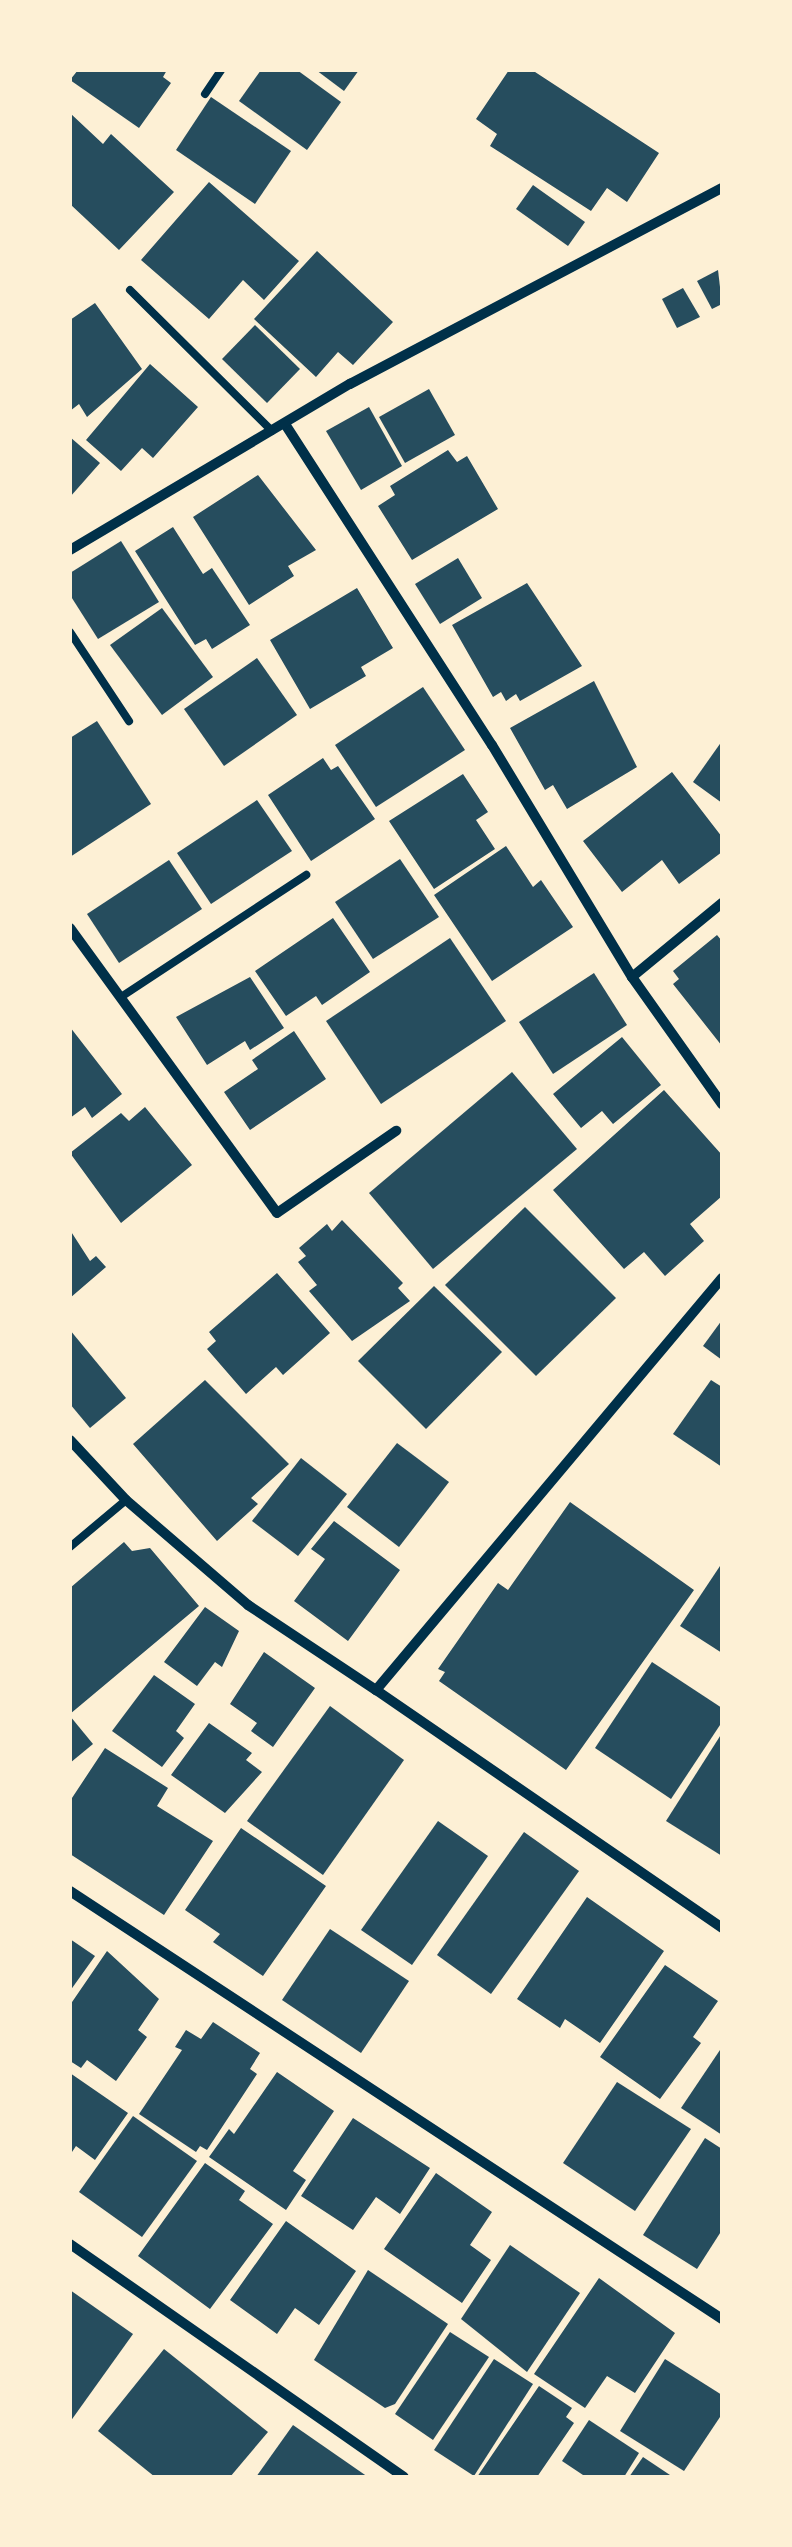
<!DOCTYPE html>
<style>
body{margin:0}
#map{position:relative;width:792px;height:2547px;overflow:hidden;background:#fdf0d5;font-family:"Golos Text",sans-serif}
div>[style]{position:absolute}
.building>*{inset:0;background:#264d5e}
.service>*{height:8px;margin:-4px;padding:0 4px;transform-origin:4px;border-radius:4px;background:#003049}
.minor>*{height:10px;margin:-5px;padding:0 5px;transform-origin:5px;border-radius:5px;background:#003049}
span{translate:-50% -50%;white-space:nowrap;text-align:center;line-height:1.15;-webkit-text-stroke:10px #fdf0d5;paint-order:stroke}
.frame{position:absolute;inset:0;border:72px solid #fdf0d5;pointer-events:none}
</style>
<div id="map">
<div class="building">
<div style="clip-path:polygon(78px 70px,167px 70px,163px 77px,171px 83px,139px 128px,70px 80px)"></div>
<div style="clip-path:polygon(261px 70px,297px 70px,341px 102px,307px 150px,239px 101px)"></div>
<div style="clip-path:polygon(316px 70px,359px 70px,344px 91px)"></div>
<div style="clip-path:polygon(509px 70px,532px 70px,659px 153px,627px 202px,607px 188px,591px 211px,490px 146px,497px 134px,476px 119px)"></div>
<div style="clip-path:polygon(211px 97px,291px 151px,255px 204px,176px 150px)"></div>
<div style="clip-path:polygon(70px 113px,103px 144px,111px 134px,174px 192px,119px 250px,70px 204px)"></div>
<div style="clip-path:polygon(209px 182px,299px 261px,264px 300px,243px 280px,209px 319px,141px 260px)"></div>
<div style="clip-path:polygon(533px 185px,585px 222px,568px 246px,516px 209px)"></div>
<div style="clip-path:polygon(317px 251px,393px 322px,353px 365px,338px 352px,316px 377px,254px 319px)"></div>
<div style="clip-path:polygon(718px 270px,722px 304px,712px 309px,697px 281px)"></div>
<div style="clip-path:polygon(683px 288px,700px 317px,677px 328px,662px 299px)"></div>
<div style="clip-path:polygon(95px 303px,142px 369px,87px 417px,79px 404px,70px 411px,70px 320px)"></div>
<div style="clip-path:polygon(255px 325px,300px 369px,267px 403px,222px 359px)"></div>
<div style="clip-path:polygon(150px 364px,198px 407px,153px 458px,142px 448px,121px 471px,86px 440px)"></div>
<div style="clip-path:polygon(429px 389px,455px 435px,405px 463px,379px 417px)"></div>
<div style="clip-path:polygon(369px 407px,402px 466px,361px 490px,326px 431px)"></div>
<div style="clip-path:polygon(70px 437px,100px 463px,70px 497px)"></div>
<div style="clip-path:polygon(448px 450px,457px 462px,467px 456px,498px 509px,412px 560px,378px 506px,395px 495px,390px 486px)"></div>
<div style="clip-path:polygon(258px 475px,316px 550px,288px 566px,294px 576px,249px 605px,193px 517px)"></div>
<div style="clip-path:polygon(173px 527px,203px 574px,212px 568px,250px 625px,212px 649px,206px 639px,195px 645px,135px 551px)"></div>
<div style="clip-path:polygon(121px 541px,159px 602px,98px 639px,70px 595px,70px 573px)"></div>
<div style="clip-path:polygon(458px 558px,482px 598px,440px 624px,415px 584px)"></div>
<div style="clip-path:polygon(527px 583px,582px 666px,520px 701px,516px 694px,506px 701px,501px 692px,493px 697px,452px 625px)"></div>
<div style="clip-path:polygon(357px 588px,393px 648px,361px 667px,366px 676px,310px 709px,270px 640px)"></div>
<div style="clip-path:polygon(162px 608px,213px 677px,162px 715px,110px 645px)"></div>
<div style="clip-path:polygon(257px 658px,297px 715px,224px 766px,184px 709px)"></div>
<div style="clip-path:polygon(594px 681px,637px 767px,567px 809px,553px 785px,545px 790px,510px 728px)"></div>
<div style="clip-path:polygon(423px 687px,465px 750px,376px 807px,335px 745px)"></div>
<div style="clip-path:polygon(97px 721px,151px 804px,70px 857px,70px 738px)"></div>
<div style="clip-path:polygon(722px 741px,722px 803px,693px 782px)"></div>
<div style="clip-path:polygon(323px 758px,331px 770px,338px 766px,375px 819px,311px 861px,268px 795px)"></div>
<div style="clip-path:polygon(672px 772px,722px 837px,722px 852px,679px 884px,662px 860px,622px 892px,583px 841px)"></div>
<div style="clip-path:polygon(463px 774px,488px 812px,476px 820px,495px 849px,434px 889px,389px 821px)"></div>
<div style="clip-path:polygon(257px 800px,292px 851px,211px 904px,177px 853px)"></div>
<div style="clip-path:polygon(506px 846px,533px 887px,541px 880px,573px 927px,492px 981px,434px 895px)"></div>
<div style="clip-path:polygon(400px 859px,439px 917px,373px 959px,335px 902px)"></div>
<div style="clip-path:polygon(169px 860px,202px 909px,119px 963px,87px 914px)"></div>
<div style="clip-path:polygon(333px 918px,370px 972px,322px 1005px,316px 996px,286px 1016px,255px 971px)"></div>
<div style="clip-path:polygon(717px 935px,722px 941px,722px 1046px,673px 984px,679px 979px,673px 971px)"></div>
<div style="clip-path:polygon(450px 938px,506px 1021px,381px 1104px,326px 1021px)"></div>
<div style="clip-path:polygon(594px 973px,627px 1025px,553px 1074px,519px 1022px)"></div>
<div style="clip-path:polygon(250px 977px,284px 1028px,250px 1050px,245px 1041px,207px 1065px,176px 1017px)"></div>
<div style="clip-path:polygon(70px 1027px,122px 1094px,92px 1118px,85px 1107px,70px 1118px)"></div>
<div style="clip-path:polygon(294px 1031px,326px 1079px,250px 1130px,224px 1092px,258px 1069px,252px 1060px)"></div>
<div style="clip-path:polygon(622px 1037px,661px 1085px,613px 1124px,602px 1111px,581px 1128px,553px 1094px)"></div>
<div style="clip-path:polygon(512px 1072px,577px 1149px,433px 1269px,369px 1193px)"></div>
<div style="clip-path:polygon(664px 1090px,722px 1155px,722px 1196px,690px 1224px,704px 1241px,665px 1276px,644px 1252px,624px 1269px,553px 1190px)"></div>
<div style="clip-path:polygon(145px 1107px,192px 1165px,121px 1223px,70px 1153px,121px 1113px,129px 1121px)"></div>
<div style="clip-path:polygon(525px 1207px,616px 1298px,536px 1376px,445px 1285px)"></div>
<div style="clip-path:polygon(342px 1220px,403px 1283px,398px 1288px,410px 1301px,352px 1341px,309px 1291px,317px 1285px,298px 1262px,306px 1256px,299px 1248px,327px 1224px,332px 1231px)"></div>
<div style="clip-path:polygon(70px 1230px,90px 1261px,96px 1256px,106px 1267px,70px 1298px)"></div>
<div style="clip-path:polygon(277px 1273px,330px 1333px,283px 1375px,276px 1367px,246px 1394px,207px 1349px,216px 1341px,209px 1332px)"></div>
<div style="clip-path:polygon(434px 1286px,502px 1352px,426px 1429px,358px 1361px)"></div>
<div style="clip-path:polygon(722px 1320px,722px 1360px,703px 1346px)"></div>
<div style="clip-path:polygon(70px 1330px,126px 1398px,90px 1428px,70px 1404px)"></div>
<div style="clip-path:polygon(205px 1380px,289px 1464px,251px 1498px,258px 1504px,217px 1541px,133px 1444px)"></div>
<div style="clip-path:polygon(711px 1380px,722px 1387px,722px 1467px,673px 1434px)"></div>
<div style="clip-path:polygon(397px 1443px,449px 1482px,399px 1547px,347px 1507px)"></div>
<div style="clip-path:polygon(301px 1458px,347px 1494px,298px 1556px,252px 1521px)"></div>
<div style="clip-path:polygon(570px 1502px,694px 1590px,566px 1770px,439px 1681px,445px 1672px,438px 1669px,498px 1583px,508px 1590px)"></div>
<div style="clip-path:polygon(334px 1521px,400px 1570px,348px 1641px,294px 1601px,325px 1559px,311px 1549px)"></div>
<div style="clip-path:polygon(124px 1542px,132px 1551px,150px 1548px,199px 1606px,70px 1714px,70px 1588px)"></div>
<div style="clip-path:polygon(722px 1563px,722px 1653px,680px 1626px)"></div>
<div style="clip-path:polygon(205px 1607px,239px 1631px,222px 1667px,215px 1662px,197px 1686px,164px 1662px)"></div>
<div style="clip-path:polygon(264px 1652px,315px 1688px,273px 1747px,251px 1731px,257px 1723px,230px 1704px)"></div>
<div style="clip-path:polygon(652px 1662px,722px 1708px,722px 1722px,671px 1799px,595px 1748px)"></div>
<div style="clip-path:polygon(154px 1675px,195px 1704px,176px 1731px,184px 1738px,162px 1767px,112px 1731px)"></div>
<div style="clip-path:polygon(330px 1706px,404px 1760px,323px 1875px,247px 1821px)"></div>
<div style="clip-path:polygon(70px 1716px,93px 1744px,70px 1763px)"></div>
<div style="clip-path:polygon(209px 1723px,252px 1753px,246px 1760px,262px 1772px,225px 1813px,171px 1775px)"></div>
<div style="clip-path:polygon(722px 1733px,722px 1856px,666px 1821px)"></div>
<div style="clip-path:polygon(105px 1748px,168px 1788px,157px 1806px,213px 1841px,164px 1915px,70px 1854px,70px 1801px)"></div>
<div style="clip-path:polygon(438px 1821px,488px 1856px,412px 1965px,361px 1930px)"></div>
<div style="clip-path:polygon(241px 1828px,326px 1886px,263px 1976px,213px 1942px,220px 1934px,185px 1910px)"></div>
<div style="clip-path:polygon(524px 1832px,579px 1871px,491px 1994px,437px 1955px)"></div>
<div style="clip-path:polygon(587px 1897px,664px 1951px,600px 2043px,565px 2019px,560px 2028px,517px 1999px)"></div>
<div style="clip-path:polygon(330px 1929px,409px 1981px,361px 2053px,282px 2000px)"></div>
<div style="clip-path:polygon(70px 1939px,95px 1956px,70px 1991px)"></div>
<div style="clip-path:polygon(107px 1951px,159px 1999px,138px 2030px,147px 2037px,116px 2081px,87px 2060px,81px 2068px,70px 2061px,70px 2005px)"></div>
<div style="clip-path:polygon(665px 1965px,718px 2001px,693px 2037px,701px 2043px,660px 2099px,600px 2057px)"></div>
<div style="clip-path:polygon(213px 2022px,260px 2053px,250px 2069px,257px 2074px,207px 2150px,200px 2146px,196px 2152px,139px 2114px,182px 2050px,175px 2047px,186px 2030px,201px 2039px)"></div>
<div style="clip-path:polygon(722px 2047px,722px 2135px,681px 2108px)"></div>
<div style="clip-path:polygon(277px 2072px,334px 2111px,293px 2171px,306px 2180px,286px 2210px,209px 2157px,229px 2129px,234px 2134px)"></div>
<div style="clip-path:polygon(70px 2073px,128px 2113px,95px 2160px,76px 2146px,70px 2155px)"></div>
<div style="clip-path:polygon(617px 2082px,691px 2129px,635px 2211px,563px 2163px)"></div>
<div style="clip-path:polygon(133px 2116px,197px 2161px,142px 2237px,79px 2192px)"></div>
<div style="clip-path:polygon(353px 2118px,430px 2168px,400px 2214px,376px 2197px,353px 2230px,301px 2196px)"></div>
<div style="clip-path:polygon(705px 2138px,722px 2149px,722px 2230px,697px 2269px,643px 2235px)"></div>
<div style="clip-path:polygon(205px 2163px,245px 2191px,239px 2200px,273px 2224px,210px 2309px,138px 2256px)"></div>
<div style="clip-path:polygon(436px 2173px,492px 2212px,470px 2245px,491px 2260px,462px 2303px,384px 2249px)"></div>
<div style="clip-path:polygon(286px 2221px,356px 2271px,319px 2325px,295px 2308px,277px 2334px,230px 2300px)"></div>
<div style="clip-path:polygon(510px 2245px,580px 2293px,527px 2372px,461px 2319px)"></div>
<div style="clip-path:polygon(368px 2270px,448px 2324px,395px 2404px,385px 2408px,314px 2360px)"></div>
<div style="clip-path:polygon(599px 2278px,675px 2333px,635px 2393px,607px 2376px,585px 2408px,534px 2374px)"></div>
<div style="clip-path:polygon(70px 2290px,133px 2334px,70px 2422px)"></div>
<div style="clip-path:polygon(450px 2332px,489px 2357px,433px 2440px,395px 2414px)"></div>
<div style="clip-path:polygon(164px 2349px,268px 2432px,230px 2477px,155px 2477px,98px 2431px)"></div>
<div style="clip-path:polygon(494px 2359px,533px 2384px,474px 2476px,434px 2450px)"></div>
<div style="clip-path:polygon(665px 2359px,722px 2395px,722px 2414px,684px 2471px,620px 2431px)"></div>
<div style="clip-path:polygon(539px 2386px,572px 2408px,566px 2417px,574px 2423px,537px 2477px,477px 2477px)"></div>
<div style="clip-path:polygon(589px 2420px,639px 2453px,624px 2477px,586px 2477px,562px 2461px)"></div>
<div style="clip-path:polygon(293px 2425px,368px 2477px,256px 2477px)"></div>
<div style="clip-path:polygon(643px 2457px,673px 2477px,629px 2477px)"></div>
</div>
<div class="service">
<div style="left:205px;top:94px;width:29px;rotate:-56deg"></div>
<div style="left:130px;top:290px;width:200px;rotate:44.8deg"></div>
<div style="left:70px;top:632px;width:107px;rotate:56.5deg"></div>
<div style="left:121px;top:997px;width:222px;rotate:-33.4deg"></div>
<div style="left:70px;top:1547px;width:73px;rotate:-40deg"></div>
</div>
<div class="minor">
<div style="left:285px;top:424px;width:382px;rotate:57.2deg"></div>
<div style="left:492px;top:745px;width:271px;rotate:58.9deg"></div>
<div style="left:632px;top:977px;width:156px;rotate:54.7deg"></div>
<div style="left:70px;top:550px;width:326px;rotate:-30.7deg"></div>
<div style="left:350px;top:384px;width:420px;rotate:-27.8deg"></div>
<div style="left:70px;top:928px;width:352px;rotate:54deg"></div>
<div style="left:277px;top:1213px;width:145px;rotate:-34.6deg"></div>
<div style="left:632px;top:977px;width:117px;rotate:-39.4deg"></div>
<div style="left:722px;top:1278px;width:538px;rotate:130.02deg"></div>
<div style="left:376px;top:1690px;width:420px;rotate:34.5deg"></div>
<div style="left:70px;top:1440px;width:82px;rotate:47deg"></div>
<div style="left:126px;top:1500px;width:161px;rotate:40.7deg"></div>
<div style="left:248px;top:1605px;width:154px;rotate:33.6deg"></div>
<div style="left:70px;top:1891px;width:780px;rotate:33.28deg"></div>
<div style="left:70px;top:2244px;width:407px;rotate:34.9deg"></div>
</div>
<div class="frame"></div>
</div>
